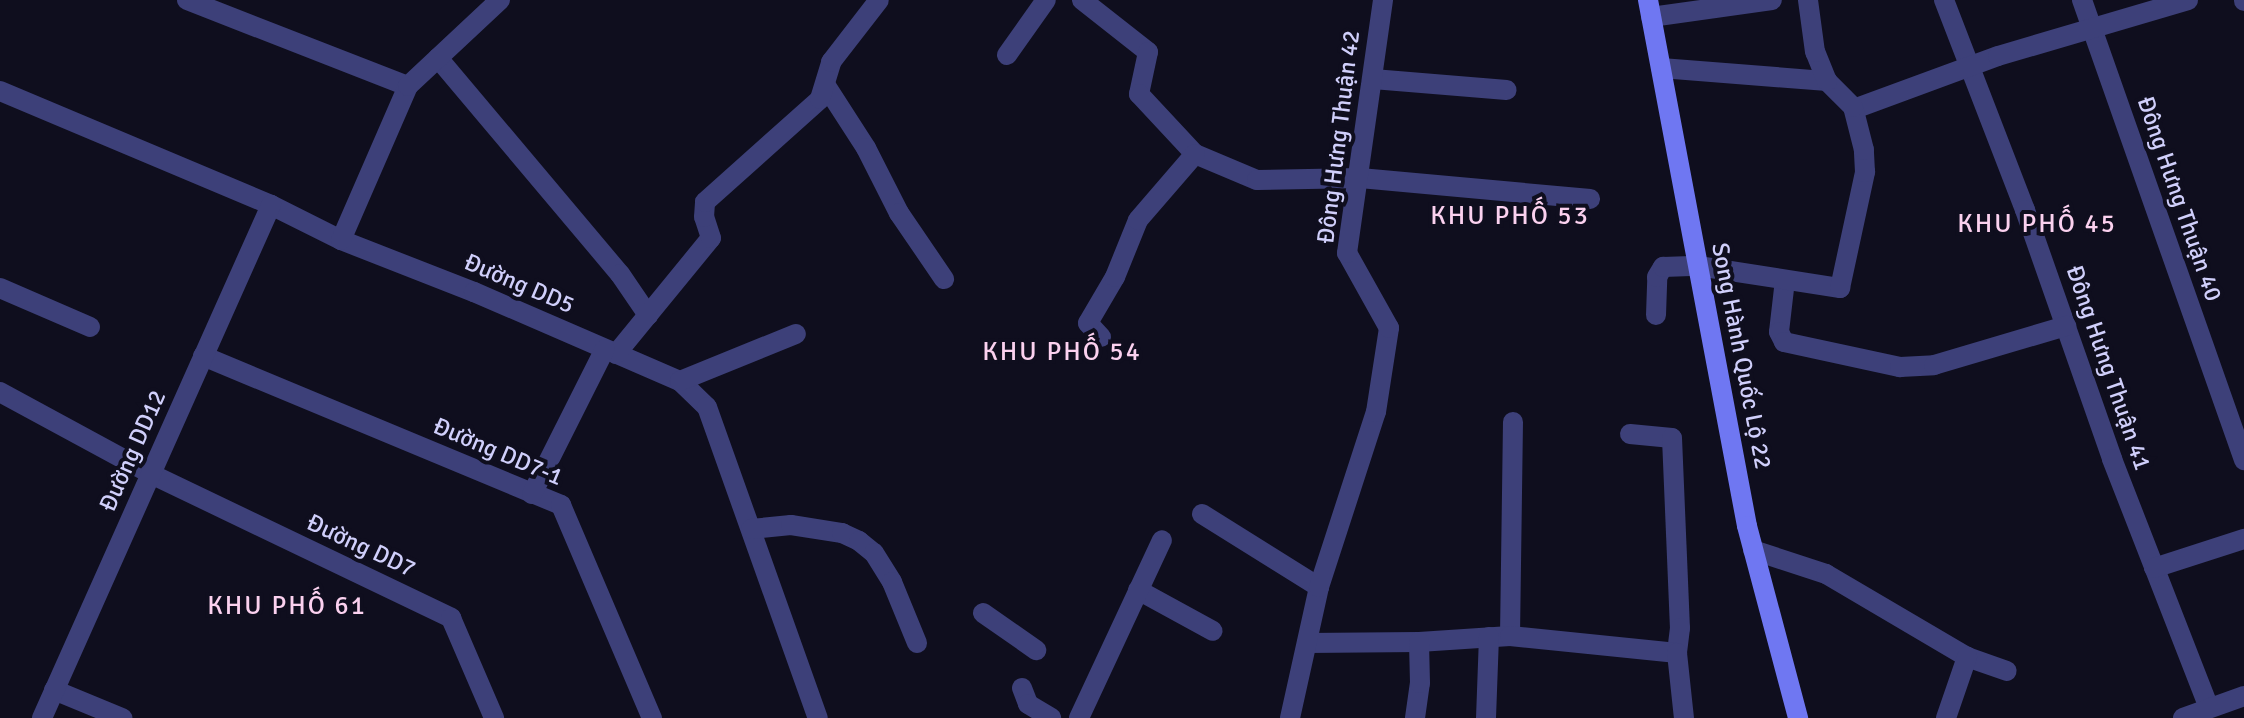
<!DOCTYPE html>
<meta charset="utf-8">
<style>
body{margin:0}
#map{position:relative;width:2244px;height:718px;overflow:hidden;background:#0f0e1e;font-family:Signika,sans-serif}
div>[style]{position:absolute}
.street>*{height:20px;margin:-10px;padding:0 10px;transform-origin:10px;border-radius:10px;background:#3d4079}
.secondary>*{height:20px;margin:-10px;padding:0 10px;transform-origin:10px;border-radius:10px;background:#6f77f2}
span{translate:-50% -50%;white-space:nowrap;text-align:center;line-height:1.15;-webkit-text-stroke:8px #0f0e1e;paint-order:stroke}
.street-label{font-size:24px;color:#d0cffb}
.neighbourhood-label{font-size:26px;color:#fbd1ef;letter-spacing:2px}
</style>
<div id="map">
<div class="street">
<div style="left:187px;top:0;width:237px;rotate:21.3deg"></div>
<div style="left:1082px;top:0;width:84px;rotate:38.2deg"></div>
<div style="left:1148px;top:52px;width:43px;rotate:102.1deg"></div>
<div style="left:1139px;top:94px;width:82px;rotate:47deg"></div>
<div style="left:1195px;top:154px;width:67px;rotate:22.8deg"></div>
<div style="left:1257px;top:180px;width:103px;rotate:-1.1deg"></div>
<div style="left:1360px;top:178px;width:231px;rotate:5.2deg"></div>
<div style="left:1944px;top:0;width:225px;rotate:68.9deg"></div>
<div style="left:2025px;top:210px;width:264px;rotate:70.7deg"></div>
<div style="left:2112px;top:459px;width:267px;rotate:68.7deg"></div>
<div style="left:2082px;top:0;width:488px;rotate:70.6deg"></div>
<div style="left:2244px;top:0;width:1px;rotate:90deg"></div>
<div style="left:1651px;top:17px;width:122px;rotate:-8deg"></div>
<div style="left:1007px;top:55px;width:67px;rotate:-54.7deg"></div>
<div style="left:438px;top:58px;width:282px;rotate:49.9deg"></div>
<div style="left:620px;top:274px;width:50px;rotate:55.7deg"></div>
<div style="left:1661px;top:68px;width:167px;rotate:4.5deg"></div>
<div style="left:1373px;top:79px;width:134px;rotate:4.7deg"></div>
<div style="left:826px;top:86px;width:74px;rotate:57.2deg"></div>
<div style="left:866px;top:148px;width:73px;rotate:63.1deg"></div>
<div style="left:899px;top:213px;width:80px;rotate:55.7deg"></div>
<div style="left:0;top:91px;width:294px;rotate:22.8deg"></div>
<div style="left:271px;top:205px;width:78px;rotate:26.6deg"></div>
<div style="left:341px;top:240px;width:143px;rotate:21.4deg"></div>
<div style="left:474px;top:292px;width:224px;rotate:23.4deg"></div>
<div style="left:680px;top:381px;width:37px;rotate:44deg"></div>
<div style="left:707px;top:407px;width:330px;rotate:70.4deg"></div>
<div style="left:1854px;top:109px;width:153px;rotate:-20.2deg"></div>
<div style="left:1998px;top:56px;width:198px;rotate:-16.4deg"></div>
<div style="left:341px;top:240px;width:168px;rotate:-66.5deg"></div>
<div style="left:408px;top:86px;width:126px;rotate:-43.1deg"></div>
<div style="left:1785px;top:280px;width:52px;rotate:96.6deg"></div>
<div style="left:1779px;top:332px;width:11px;rotate:63deg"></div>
<div style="left:1784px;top:342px;width:119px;rotate:12.2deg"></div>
<div style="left:1900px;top:367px;width:34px;rotate:-3deg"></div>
<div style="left:1934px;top:365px;width:138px;rotate:-16.5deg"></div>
<div style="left:0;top:288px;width:98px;rotate:23.4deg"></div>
<div style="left:1656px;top:315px;width:38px;rotate:-88deg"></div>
<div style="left:1657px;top:277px;width:12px;rotate:-59deg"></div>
<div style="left:1663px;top:267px;width:35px;rotate:-2deg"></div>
<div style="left:1698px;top:266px;width:144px;rotate:8.8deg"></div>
<div style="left:1840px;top:288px;width:119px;rotate:-77.8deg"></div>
<div style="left:1865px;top:172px;width:22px;rotate:-93deg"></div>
<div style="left:1864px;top:150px;width:44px;rotate:-104.3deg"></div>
<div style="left:1853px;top:107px;width:37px;rotate:-135deg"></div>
<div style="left:1827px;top:81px;width:31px;rotate:-112deg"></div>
<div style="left:1815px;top:52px;width:52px;rotate:-97.7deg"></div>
<div style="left:1101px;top:337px;width:19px;rotate:-133deg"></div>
<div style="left:1088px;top:323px;width:53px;rotate:-59.6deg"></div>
<div style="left:1115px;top:277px;width:61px;rotate:-68deg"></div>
<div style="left:1138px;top:220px;width:87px;rotate:-49.2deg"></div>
<div style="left:616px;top:354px;width:150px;rotate:-50.7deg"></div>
<div style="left:711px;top:238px;width:22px;rotate:-108deg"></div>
<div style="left:704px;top:217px;width:15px;rotate:-86deg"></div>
<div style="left:705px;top:202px;width:154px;rotate:-41.8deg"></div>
<div style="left:820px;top:99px;width:39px;rotate:-73deg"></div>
<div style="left:831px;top:62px;width:78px;rotate:-52.3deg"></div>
<div style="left:203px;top:356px;width:388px;rotate:22.6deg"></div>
<div style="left:561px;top:505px;width:232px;rotate:66.9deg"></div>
<div style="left:680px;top:381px;width:125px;rotate:-22.1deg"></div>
<div style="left:0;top:392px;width:172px;rotate:28.5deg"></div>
<div style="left:151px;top:474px;width:333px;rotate:25.6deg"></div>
<div style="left:451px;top:618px;width:109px;rotate:66.7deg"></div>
<div style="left:1630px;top:434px;width:42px;rotate:5.4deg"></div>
<div style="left:1672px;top:438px;width:190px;rotate:87.6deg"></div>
<div style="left:1680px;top:628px;width:25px;rotate:97deg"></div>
<div style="left:532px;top:494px;width:162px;rotate:-63.3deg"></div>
<div style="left:1202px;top:514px;width:138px;rotate:32deg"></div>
<div style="left:751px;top:529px;width:40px;rotate:-5.7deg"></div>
<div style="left:791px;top:525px;width:52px;rotate:8.9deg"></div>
<div style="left:842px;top:533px;width:19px;rotate:25deg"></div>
<div style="left:859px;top:541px;width:19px;rotate:39deg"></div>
<div style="left:874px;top:553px;width:34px;rotate:58deg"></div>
<div style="left:892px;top:582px;width:66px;rotate:67.7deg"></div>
<div style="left:1753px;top:550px;width:77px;rotate:18.2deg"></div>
<div style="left:1826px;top:574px;width:164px;rotate:30.5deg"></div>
<div style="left:1967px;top:657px;width:42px;rotate:19.3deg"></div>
<div style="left:2154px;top:568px;width:95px;rotate:-17.9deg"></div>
<div style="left:1138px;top:590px;width:85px;rotate:28.7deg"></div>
<div style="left:983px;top:613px;width:65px;rotate:34.9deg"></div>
<div style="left:1510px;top:636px;width:214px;rotate:-89.2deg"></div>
<div style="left:1307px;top:643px;width:112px;rotate:-0.5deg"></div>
<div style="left:1419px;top:642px;width:91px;rotate:-3.8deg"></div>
<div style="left:1510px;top:636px;width:168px;rotate:5.8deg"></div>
<div style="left:1677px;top:653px;width:65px;rotate:83.9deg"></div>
<div style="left:1022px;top:688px;width:17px;rotate:69deg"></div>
<div style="left:1028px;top:704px;width:27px;rotate:31deg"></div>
<div style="left:54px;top:690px;width:74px;rotate:22.4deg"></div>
<div style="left:42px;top:718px;width:562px;rotate:-65.94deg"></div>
<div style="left:1079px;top:718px;width:196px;rotate:-65deg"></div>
<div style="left:1290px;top:718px;width:134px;rotate:-77.5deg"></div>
<div style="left:1319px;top:587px;width:184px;rotate:-72deg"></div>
<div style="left:1376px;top:412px;width:85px;rotate:-81.2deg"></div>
<div style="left:1389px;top:328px;width:86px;rotate:-119.2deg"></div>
<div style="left:1347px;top:253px;width:256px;rotate:-81.9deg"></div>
<div style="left:1415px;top:718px;width:35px;rotate:-82deg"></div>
<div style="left:1420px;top:683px;width:41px;rotate:-91.4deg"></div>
<div style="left:1486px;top:718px;width:81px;rotate:-87.9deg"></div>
<div style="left:1946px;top:718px;width:65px;rotate:-71deg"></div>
<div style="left:2183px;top:718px;width:65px;rotate:-19.8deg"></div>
</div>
<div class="secondary">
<div style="left:1648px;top:0;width:535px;rotate:79.34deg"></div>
<div style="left:1747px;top:526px;width:199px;rotate:75.1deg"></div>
</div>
<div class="street-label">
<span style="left:1339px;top:137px;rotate:-83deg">Đông Hưng Thuận 42</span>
<span style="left:2179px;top:199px;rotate:71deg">Đông Hưng Thuận 40</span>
<span style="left:519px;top:284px;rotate:23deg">Đường DD5</span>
<span style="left:1741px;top:356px;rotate:79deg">Song Hành Quốc Lộ 22</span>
<span style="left:2108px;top:368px;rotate:71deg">Đông Hưng Thuận 41</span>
<span style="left:133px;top:451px;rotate:-66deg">Đường DD12</span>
<span style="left:498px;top:452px;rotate:23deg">Đường DD7-1</span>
<span style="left:361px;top:546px;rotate:25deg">Đường DD7</span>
</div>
<div class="neighbourhood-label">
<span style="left:1510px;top:217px">KHU PHỐ 53</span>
<span style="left:2037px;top:225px">KHU PHỐ 45</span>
<span style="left:1062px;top:353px">KHU PHỐ 54</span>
<span style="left:287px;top:607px">KHU PHỐ 61</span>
</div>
</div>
